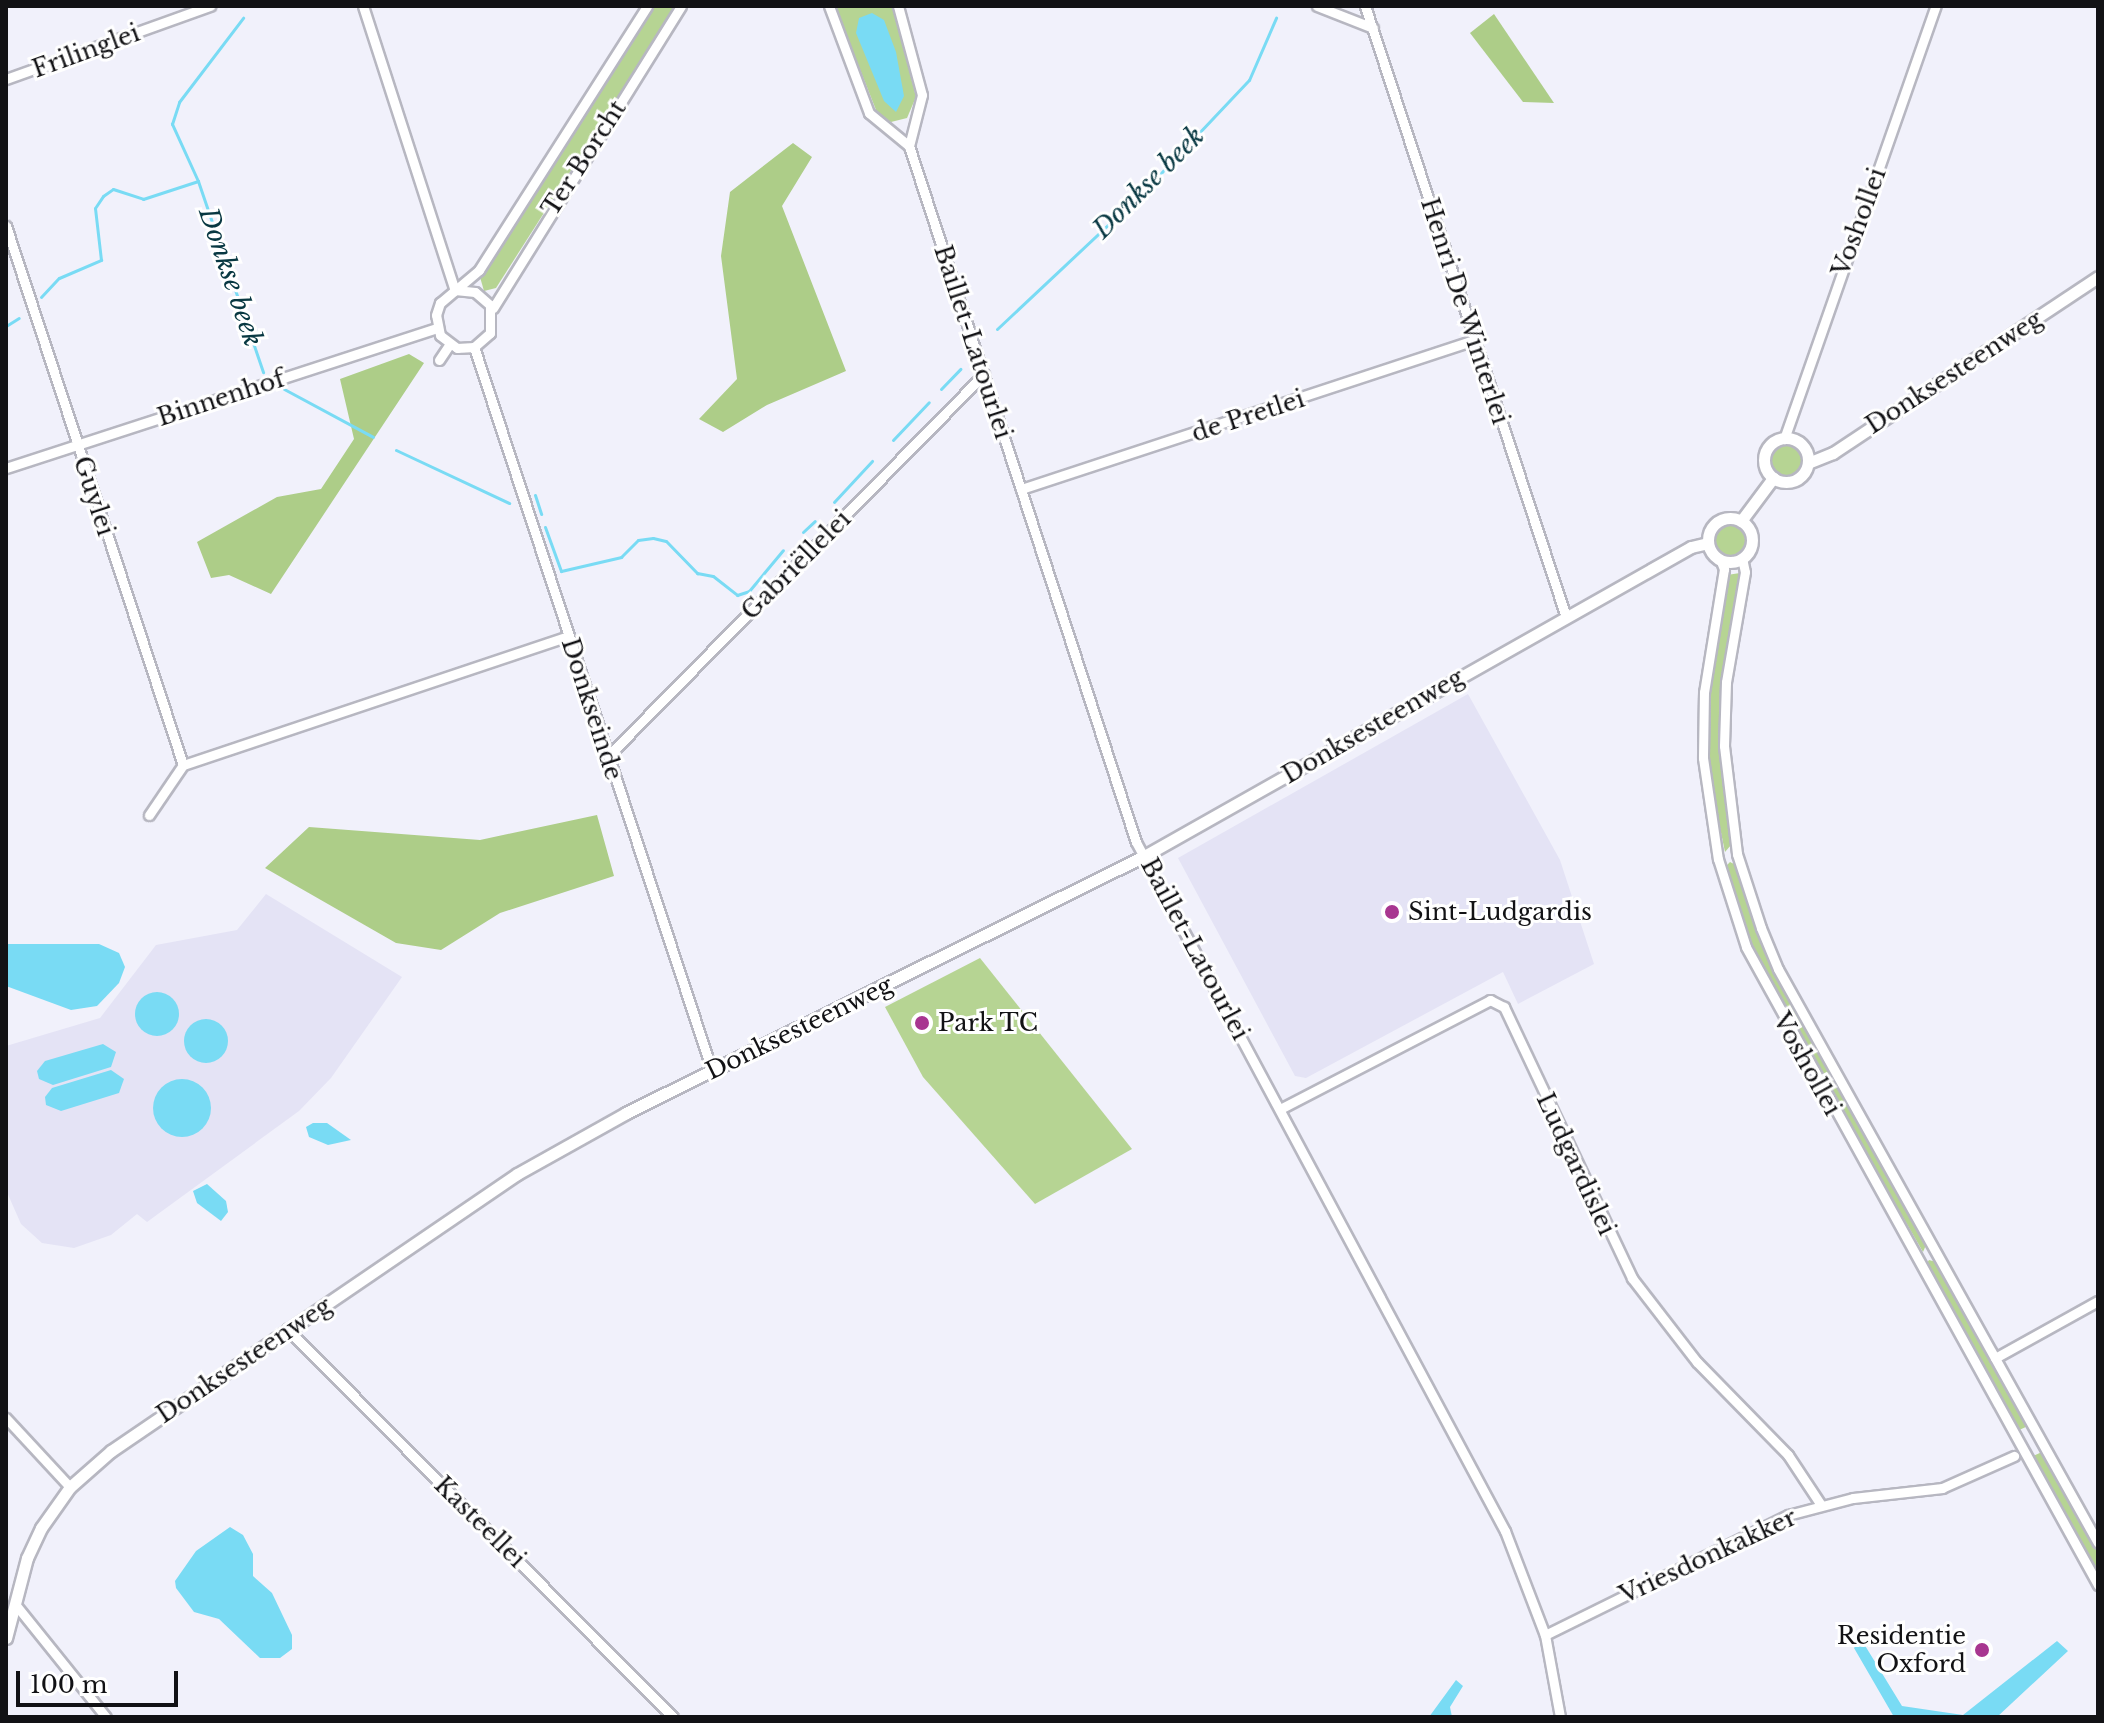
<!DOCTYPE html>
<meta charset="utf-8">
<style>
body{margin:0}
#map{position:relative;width:2104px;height:1723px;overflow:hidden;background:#f1f1fb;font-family:"Libre Baskerville",serif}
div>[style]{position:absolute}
.built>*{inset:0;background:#e4e3f5}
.green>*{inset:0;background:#b6d493}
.round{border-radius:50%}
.forest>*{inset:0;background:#adcd88}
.water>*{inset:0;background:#79dbf4}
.stream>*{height:3px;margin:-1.5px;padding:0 1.5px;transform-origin:1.5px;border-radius:1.5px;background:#79dbf4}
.roads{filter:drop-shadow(2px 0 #b7b7c1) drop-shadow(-2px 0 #b7b7c1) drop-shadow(0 2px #b7b7c1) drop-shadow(0 -2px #b7b7c1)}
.minor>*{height:9px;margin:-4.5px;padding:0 4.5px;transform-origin:4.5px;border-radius:4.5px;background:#fff}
.tertiary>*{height:11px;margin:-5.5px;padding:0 5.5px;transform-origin:5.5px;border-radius:5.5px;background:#fff}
.tertiary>.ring{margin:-5.5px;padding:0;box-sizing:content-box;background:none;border:11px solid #fff;border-radius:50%}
.dots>*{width:22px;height:22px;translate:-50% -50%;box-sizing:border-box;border:4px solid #fff;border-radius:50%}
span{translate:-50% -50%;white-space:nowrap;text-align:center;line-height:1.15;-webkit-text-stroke:6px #fff;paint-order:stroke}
.street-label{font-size:24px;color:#121215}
.poi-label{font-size:24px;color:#121215}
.left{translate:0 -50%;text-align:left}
.right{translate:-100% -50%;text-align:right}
.water-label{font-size:26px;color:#083842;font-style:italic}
.frame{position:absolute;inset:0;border:8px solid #121215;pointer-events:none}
.scale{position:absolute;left:16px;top:1671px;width:162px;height:36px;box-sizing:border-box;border:4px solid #121215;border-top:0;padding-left:10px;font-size:24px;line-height:28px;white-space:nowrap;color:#121215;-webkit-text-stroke:6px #fff;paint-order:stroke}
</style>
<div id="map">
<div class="built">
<div style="clip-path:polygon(1468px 694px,1560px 860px,1594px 964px,1518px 1004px,1503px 972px,1306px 1078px,1295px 1076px,1178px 858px)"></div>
<div style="clip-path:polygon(266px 894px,402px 977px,331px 1078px,299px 1111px,147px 1222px,137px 1214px,111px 1235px,74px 1248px,42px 1243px,21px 1224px,6px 1190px,6px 1046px,100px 1018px,156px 945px,237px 930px)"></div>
</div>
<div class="green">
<div style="clip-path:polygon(653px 6px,676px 6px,496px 288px,484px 291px,480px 277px)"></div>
<div style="clip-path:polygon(835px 6px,893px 6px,916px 97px,907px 118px,891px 122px,878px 115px)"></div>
<div class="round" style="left:1770px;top:444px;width:32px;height:32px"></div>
<div class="round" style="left:1714px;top:524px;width:32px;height:32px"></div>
<div style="clip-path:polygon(1740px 573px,1720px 705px,1721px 772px,1731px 845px,1725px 852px,1709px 774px,1708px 705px,1727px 575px)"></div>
<div style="clip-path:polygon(1730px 862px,1736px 865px,1779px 980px,1926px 1245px,1923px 1252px,1762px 972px,1725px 867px)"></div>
<div style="clip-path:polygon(980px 958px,1132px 1149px,1035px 1204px,923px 1077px,885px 1007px)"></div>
<div style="clip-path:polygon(1929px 1260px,1936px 1262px,2028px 1426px,2017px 1431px,1925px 1266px)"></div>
<div style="clip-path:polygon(2042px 1452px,2098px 1552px,2098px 1577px,2031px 1457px)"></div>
</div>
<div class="forest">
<div style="clip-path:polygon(1494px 14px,1554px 103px,1523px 102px,1470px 33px)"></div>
<div style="clip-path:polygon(793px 143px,812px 157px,782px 206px,846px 371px,767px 405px,723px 432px,699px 419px,737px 379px,721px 256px,730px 192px)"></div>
<div style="clip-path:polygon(409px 354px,424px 363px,271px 594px,229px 575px,211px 578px,197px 542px,277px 497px,321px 489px,354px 439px,340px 379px)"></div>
<div style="clip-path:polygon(597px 815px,614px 876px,500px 913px,441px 950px,396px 943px,265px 868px,309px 827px,480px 840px)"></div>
</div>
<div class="water">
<div style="clip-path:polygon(872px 13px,884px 20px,896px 52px,904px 96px,896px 112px,884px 101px,856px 33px,859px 18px)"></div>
<div style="clip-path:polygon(6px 944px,99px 944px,119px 953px,125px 967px,119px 983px,97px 1006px,71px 1010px,6px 986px)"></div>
<div class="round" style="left:135px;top:992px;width:44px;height:44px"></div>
<div class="round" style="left:184px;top:1019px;width:44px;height:44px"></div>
<div style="clip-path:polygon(103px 1044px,116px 1052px,111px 1067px,53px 1085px,39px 1079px,37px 1071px,45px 1061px)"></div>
<div style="clip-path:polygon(111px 1070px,124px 1079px,119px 1093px,61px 1111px,46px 1105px,45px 1097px,52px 1088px)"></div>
<div class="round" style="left:153px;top:1079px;width:58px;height:58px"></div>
<div style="clip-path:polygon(313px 1123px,327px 1123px,351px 1140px,328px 1145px,309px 1137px,306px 1127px)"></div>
<div style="clip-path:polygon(207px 1184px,226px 1201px,228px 1212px,221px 1221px,197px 1203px,193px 1191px)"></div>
<div style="clip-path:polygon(230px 1527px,243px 1535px,253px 1554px,253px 1576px,272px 1593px,292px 1635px,292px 1649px,280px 1658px,260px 1658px,219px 1619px,194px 1612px,176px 1588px,175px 1581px,196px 1551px)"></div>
<div style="clip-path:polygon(1861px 1639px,1902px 1706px,1963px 1715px,2057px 1641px,2068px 1651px,1997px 1717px,1894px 1717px,1854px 1648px)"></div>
<div style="clip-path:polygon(1456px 1680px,1463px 1686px,1450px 1707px,1452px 1717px,1429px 1717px)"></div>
</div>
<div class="stream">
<div style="left:198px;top:181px;width:202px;rotate:71.2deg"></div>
<div style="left:41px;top:297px;width:26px;rotate:-47deg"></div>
<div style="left:59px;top:278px;width:46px;rotate:-23.2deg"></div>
<div style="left:101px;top:260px;width:52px;rotate:-96.6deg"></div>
<div style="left:95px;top:208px;width:14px;rotate:-56deg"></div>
<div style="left:103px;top:196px;width:12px;rotate:-35deg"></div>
<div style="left:113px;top:189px;width:32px;rotate:18deg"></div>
<div style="left:143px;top:199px;width:58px;rotate:-18.1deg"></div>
<div style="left:198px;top:181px;width:63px;rotate:-114.5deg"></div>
<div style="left:172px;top:124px;width:23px;rotate:-72deg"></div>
<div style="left:179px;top:102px;width:106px;rotate:-52.7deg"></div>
<div style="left:6px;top:326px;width:15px;rotate:-32deg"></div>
<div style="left:997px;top:329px;width:202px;rotate:-43.2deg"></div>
<div style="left:1144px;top:191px;width:153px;rotate:-46.6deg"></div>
<div style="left:1249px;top:80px;width:68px;rotate:-66.5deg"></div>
<div style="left:284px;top:389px;width:101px;rotate:28.3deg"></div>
<div style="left:941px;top:389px;width:28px;rotate:-46deg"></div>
<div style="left:893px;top:440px;width:52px;rotate:-46.5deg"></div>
<div style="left:396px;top:450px;width:125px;rotate:25.1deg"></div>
<div style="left:535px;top:495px;width:20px;rotate:72deg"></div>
<div style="left:834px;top:502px;width:56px;rotate:-47.2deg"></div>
<div style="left:545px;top:527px;width:47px;rotate:70deg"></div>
<div style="left:561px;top:571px;width:62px;rotate:-13.1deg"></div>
<div style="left:621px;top:557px;width:24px;rotate:-45deg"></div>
<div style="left:638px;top:540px;width:15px;rotate:-8deg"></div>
<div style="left:653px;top:538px;width:13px;rotate:13deg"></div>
<div style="left:666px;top:541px;width:45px;rotate:45.9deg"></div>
<div style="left:697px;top:573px;width:16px;rotate:11deg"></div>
<div style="left:713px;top:576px;width:31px;rotate:38deg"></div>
<div style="left:737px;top:595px;width:13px;rotate:-18deg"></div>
<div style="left:749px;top:591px;width:53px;rotate:-50.3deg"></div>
<div style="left:803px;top:532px;width:16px;rotate:-43deg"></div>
</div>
<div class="roads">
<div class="minor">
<div style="left:363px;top:6px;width:299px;rotate:72.1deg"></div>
<div style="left:829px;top:6px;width:114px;rotate:69.5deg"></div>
<div style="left:869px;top:113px;width:52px;rotate:39.5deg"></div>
<div style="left:898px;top:6px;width:92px;rotate:74.9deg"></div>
<div style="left:922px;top:95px;width:53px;rotate:104.3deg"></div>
<div style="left:909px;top:146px;width:732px;rotate:71.94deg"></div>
<div style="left:1136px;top:842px;width:782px;rotate:61.83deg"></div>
<div style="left:1505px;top:1531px;width:111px;rotate:69deg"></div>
<div style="left:1545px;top:1635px;width:83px;rotate:79.6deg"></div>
<div style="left:1317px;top:6px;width:60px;rotate:21.4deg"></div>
<div style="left:1365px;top:6px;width:643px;rotate:71.79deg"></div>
<div style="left:6px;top:79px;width:217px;rotate:-19.7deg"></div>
<div style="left:6px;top:226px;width:567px;rotate:71.82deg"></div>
<div style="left:455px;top:290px;width:20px;rotate:6deg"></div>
<div style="left:475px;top:292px;width:20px;rotate:41deg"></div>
<div style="left:490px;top:305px;width:28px;rotate:90deg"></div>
<div style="left:490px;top:333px;width:21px;rotate:139deg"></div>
<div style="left:474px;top:347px;width:17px;rotate:177deg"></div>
<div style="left:457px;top:348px;width:21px;rotate:-143deg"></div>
<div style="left:440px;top:335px;width:20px;rotate:-101deg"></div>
<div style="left:436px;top:315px;width:13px;rotate:-72deg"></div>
<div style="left:440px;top:303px;width:51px;rotate:-40.2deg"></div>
<div style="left:479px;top:270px;width:313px;rotate:-57.5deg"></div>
<div style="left:493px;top:308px;width:356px;rotate:-58.1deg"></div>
<div style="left:474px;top:347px;width:762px;rotate:71.8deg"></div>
<div style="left:439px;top:360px;width:18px;rotate:-56deg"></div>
<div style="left:1784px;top:439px;width:459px;rotate:-70.7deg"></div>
<div style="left:6px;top:468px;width:453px;rotate:-18deg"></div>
<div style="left:1021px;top:489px;width:477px;rotate:-18.2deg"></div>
<div style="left:1742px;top:558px;width:14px;rotate:78deg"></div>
<div style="left:1745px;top:572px;width:112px;rotate:99.8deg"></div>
<div style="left:1726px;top:682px;width:64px;rotate:91.8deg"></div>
<div style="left:1724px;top:746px;width:109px;rotate:83.1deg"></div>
<div style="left:1737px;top:854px;width:78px;rotate:72deg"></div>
<div style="left:1761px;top:928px;width:44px;rotate:67.5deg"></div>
<div style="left:1778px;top:969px;width:657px;rotate:60.86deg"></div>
<div style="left:1720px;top:559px;width:11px;rotate:68deg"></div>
<div style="left:1724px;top:569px;width:125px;rotate:99.2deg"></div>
<div style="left:1704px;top:692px;width:66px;rotate:90.9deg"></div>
<div style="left:1703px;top:758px;width:102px;rotate:81.6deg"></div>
<div style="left:1718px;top:859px;width:92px;rotate:72.3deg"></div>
<div style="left:1746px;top:947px;width:729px;rotate:61.11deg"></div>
<div style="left:608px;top:756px;width:536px;rotate:-45.45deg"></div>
<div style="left:183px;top:765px;width:406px;rotate:-18.5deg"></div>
<div style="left:149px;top:815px;width:60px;rotate:-55.8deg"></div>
<div style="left:1280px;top:1109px;width:237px;rotate:-27.4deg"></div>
<div style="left:1490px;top:1000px;width:16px;rotate:27deg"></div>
<div style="left:1504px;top:1007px;width:300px;rotate:64.7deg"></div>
<div style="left:1632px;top:1278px;width:106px;rotate:52.3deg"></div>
<div style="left:1697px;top:1362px;width:130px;rotate:45.6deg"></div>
<div style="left:1788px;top:1455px;width:60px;rotate:56.6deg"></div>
<div style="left:287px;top:1329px;width:547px;rotate:45.15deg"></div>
<div style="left:1995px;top:1358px;width:118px;rotate:-29deg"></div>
<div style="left:6px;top:1418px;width:94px;rotate:47.2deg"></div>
<div style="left:15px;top:1604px;width:145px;rotate:51.2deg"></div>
<div style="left:1545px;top:1635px;width:271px;rotate:-26.3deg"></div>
<div style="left:1788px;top:1515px;width:67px;rotate:-14.7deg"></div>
<div style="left:1853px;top:1498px;width:90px;rotate:-6.4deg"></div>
<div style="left:1942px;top:1488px;width:79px;rotate:-24deg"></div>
</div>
<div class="tertiary">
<div class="ring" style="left:1764px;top:438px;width:33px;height:33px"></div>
<div style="left:1808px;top:463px;width:27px;rotate:-22deg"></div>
<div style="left:1833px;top:453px;width:318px;rotate:-33.6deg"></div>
<div class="ring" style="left:1708px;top:518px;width:33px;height:33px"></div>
<div style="left:1741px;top:521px;width:54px;rotate:-53.3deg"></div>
<div style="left:6px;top:1638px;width:83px;rotate:-75.3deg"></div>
<div style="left:27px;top:1558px;width:33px;rotate:-65deg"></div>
<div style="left:41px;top:1528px;width:50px;rotate:-54.7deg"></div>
<div style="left:70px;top:1487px;width:55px;rotate:-41.3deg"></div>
<div style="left:111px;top:1451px;width:491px;rotate:-34.3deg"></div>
<div style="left:517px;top:1174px;width:125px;rotate:-29.2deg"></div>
<div style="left:626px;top:1113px;width:580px;rotate:-26.39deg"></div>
<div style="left:1146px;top:855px;width:626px;rotate:-29.47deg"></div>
<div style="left:1691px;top:547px;width:17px;rotate:-13deg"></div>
</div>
</div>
<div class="dots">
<div style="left:1392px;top:912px;background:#a83690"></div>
<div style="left:922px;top:1023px;background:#a83690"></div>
<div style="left:1982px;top:1650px;background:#a83690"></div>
</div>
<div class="street-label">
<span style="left:86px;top:51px;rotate:-20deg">Frilinglei</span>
<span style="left:584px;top:158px;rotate:-57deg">Ter Borcht</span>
<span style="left:1859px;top:222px;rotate:-70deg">Voshollei</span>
<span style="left:1465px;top:311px;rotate:72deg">Henri De Winterlei</span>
<span style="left:973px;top:342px;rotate:72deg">Baillet-Latourlei</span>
<span style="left:1954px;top:372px;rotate:-33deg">Donksesteenweg</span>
<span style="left:221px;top:398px;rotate:-18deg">Binnenhof</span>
<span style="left:1248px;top:416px;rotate:-18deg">de Pretlei</span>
<span style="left:94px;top:496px;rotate:72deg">Guylei</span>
<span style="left:796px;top:565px;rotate:-45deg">Gabriëllelei</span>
<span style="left:592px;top:709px;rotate:72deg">Donkseinde</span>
<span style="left:1373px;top:726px;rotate:-30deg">Donksesteenweg</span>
<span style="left:1195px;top:949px;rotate:62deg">Baillet-Latourlei</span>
<span style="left:799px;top:1028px;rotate:-26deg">Donksesteenweg</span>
<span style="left:1807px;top:1064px;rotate:61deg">Voshollei</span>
<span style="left:1576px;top:1164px;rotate:65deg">Ludgardislei</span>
<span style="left:244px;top:1360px;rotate:-34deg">Donksesteenweg</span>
<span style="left:480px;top:1522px;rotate:45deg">Kasteellei</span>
<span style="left:1708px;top:1556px;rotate:-25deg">Vriesdonkakker</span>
</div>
<div class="poi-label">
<span class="left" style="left:1408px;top:912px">Sint-Ludgardis</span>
<span class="left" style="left:938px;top:1023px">Park TC</span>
<span class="right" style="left:1966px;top:1650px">Residentie<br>Oxford</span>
</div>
<div class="water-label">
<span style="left:1149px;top:183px;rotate:-45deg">Donkse beek</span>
<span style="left:230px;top:277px;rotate:71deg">Donkse beek</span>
</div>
<div class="frame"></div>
<div class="scale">100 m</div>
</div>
